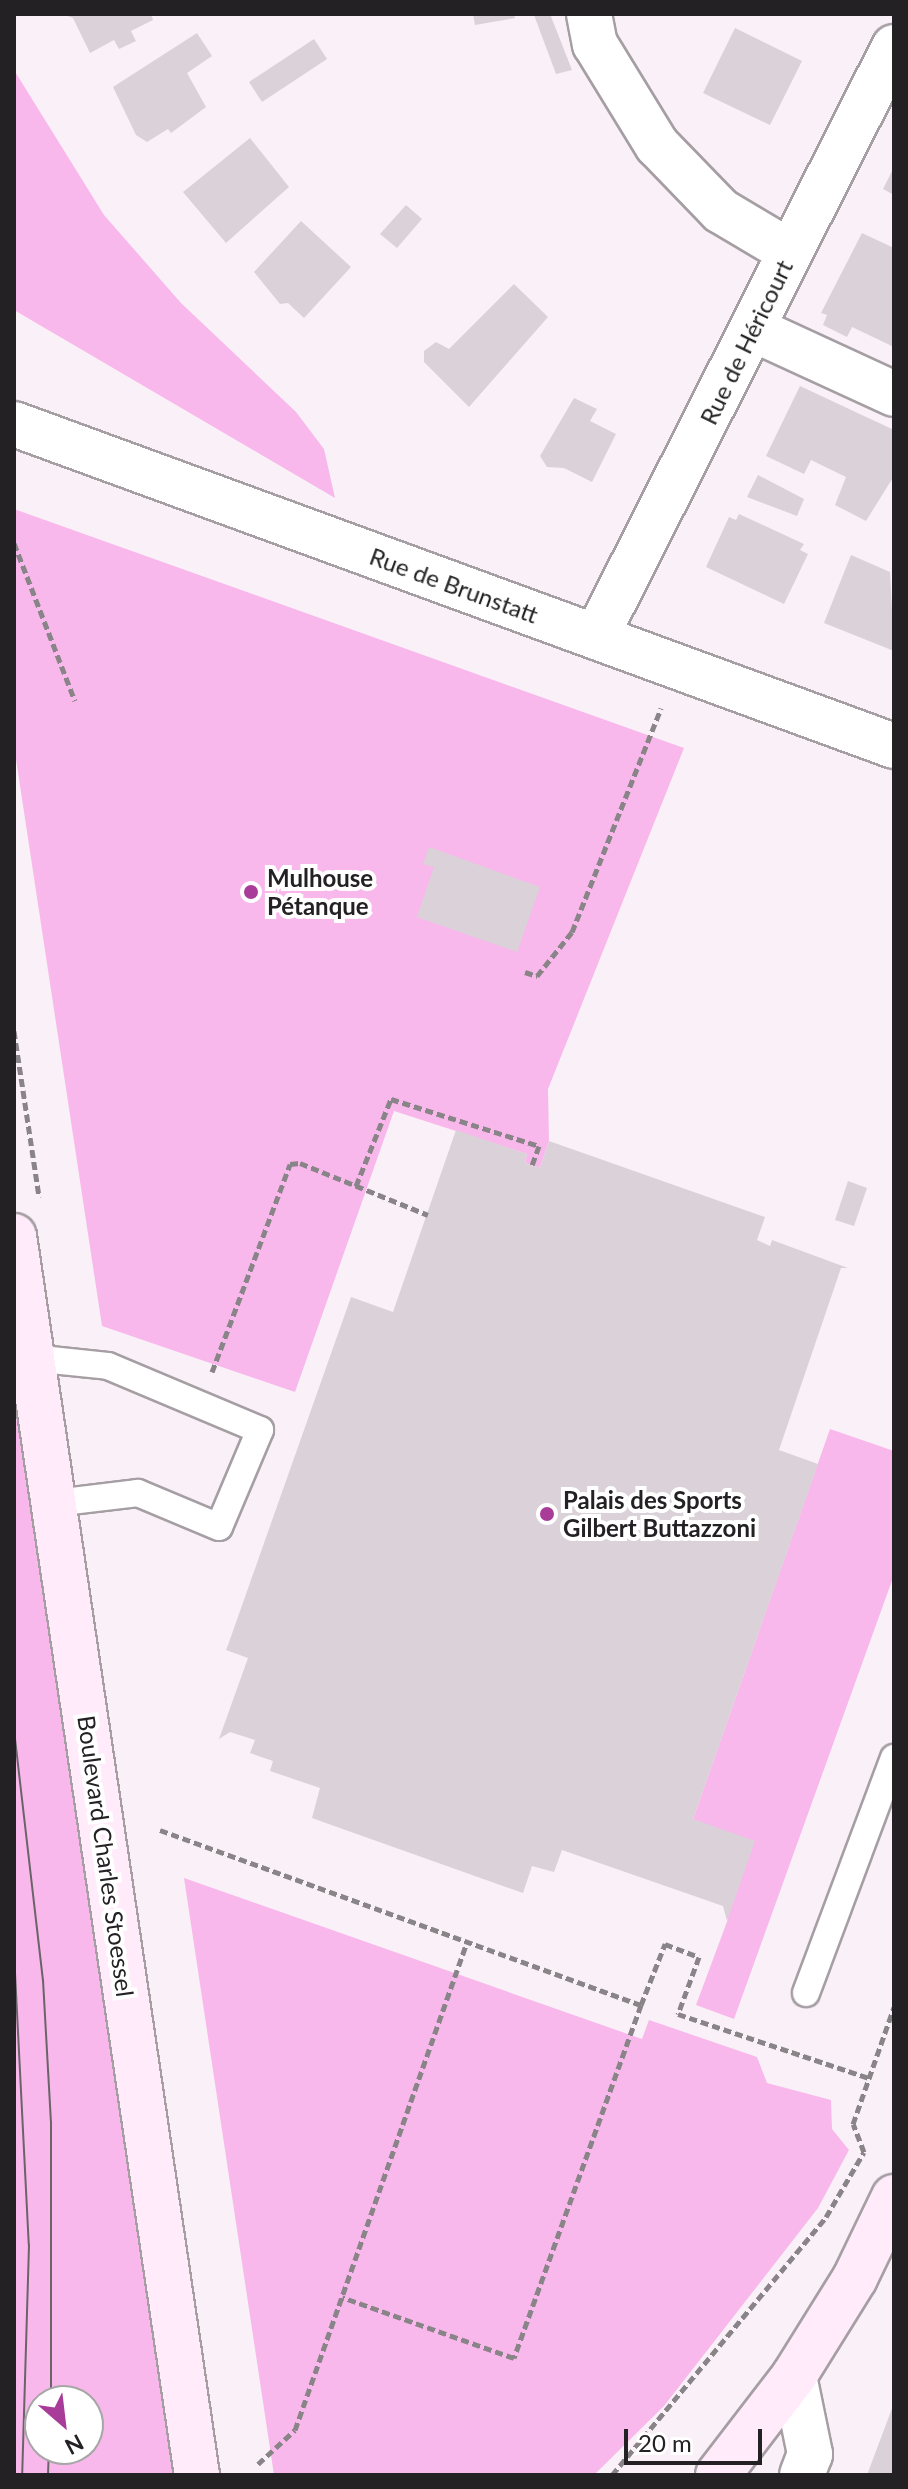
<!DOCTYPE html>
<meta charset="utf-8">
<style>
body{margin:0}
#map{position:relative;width:908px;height:2489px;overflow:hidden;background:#f9f1f7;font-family:Lato,sans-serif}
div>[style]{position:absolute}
.green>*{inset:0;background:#f9b8eb}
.building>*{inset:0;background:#dad2d8}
.path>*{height:5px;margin-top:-2.5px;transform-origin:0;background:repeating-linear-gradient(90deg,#888487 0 8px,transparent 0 12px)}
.roads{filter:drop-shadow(2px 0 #a59ea3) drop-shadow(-2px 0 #a59ea3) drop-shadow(0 2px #a59ea3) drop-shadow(0 -2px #a59ea3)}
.lane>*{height:26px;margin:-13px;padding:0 13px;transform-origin:13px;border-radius:13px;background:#fff}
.street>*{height:44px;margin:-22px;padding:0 22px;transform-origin:22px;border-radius:22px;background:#fff}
.secondary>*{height:44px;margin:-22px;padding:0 22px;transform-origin:22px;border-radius:22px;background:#ffebfa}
.tram>*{height:2px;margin:-1px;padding:0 1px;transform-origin:1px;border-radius:1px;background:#686467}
.dots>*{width:22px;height:22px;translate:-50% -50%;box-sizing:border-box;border:4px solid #fff;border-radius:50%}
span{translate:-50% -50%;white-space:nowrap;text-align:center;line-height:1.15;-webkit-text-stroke:8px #fff;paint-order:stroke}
.street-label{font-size:24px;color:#232123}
.poi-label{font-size:24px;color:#232123;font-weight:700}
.left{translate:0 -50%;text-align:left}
.frame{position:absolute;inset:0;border:16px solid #232123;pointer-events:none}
.north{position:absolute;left:24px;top:2385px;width:80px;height:80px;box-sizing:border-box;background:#fff;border:2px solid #a7a6a7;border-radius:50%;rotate:152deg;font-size:22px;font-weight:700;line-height:32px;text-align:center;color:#232123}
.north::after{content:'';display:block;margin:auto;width:28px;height:36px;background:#a93b99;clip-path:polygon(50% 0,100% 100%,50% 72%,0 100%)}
.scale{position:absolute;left:624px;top:2429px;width:138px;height:36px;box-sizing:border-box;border:4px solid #232123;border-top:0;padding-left:10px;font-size:24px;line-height:28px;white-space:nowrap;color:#232123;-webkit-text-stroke:6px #fff;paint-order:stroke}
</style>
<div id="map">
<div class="green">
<div style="clip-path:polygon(14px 70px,104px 215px,181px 303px,296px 412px,324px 449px,335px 498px,14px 310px)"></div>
<div style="clip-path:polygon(14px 509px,684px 748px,548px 1089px,549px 1141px,540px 1168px,525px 1163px,527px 1154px,394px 1111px,295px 1392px,102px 1326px,14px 746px)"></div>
<div style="clip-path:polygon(evenodd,14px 1402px,90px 1901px,176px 2475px,14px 2475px,14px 1402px,40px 2401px,88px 2401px,88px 2449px,40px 2449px,40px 2401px)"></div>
<div style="clip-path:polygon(830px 1429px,894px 1451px,894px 1575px,734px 2019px,696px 2005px,728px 1919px,693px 1819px)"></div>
<div style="clip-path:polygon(184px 1878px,642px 2039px,649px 2020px,757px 2057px,767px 2083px,831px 2100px,832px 2129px,849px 2150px,818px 2208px,664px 2406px,594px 2475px,274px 2475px)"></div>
</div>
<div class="building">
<div style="clip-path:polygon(62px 14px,151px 14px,153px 20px,131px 31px,136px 41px,119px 49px,114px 40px,90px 53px,73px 18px)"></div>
<div style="clip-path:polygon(473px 14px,514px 14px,515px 18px,475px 25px)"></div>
<div style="clip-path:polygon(550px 14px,572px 70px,556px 74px,534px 15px)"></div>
<div style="clip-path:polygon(735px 28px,802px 61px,770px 125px,703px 93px)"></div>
<div style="clip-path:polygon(197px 33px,212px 56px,187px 73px,206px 107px,171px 133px,168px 129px,147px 142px,136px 135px,113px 87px)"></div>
<div style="clip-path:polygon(314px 39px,327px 59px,262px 102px,249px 82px)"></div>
<div style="clip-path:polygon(250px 138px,289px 187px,226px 243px,183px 192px)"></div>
<div style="clip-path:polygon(894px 167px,894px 195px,883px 189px)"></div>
<div style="clip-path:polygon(406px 205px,422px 219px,397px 248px,380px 234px)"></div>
<div style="clip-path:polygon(301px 221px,351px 267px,304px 318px,288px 303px,280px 304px,254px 272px)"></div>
<div style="clip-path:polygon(862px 233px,894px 248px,894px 347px,852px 327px,847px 337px,823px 325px,827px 315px,821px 313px)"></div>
<div style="clip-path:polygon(514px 284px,548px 317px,469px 407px,424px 362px,424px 351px,436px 342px,449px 349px)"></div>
<div style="clip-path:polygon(800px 386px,894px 430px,894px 476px,866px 521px,835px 505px,846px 477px,811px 460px,804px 474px,766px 456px)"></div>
<div style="clip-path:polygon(574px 398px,597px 409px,590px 421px,616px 434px,592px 482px,564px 468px,547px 467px,540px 456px)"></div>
<div style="clip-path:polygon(758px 475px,804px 499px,797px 516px,747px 497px)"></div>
<div style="clip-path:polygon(739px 514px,804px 544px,800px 550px,808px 554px,784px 604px,706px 567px,729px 517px,736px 520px)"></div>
<div style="clip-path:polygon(851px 555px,890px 572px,894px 651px,824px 623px)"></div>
<div style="clip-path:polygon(429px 847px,540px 887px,517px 952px,417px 917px,434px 867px,423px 864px)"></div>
<div style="clip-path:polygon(456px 1130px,527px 1154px,525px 1163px,540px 1168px,549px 1141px,765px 1217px,757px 1240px,770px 1246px,772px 1240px,848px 1268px,841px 1268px,779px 1450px,818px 1464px,693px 1819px,755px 1841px,727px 1921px,723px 1906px,562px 1850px,554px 1872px,532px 1866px,523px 1893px,323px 1822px,312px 1818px,320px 1788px,270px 1771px,273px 1761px,250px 1753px,255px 1740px,230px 1732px,219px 1739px,248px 1658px,226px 1650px,228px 1645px,351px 1297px,393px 1312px)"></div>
<div style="clip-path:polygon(848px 1181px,867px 1188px,854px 1226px,835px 1220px)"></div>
<div style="clip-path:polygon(894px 2403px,894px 2475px,867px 2475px)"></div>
</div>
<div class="path">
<div style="left:14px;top:543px;width:169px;rotate:68.9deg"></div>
<div style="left:525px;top:972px;width:13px;rotate:18deg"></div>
<div style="left:537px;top:976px;width:56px;rotate:-51.5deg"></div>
<div style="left:572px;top:932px;width:241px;rotate:-68.3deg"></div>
<div style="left:14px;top:1031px;width:168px;rotate:81.4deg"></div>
<div style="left:356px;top:1186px;width:94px;rotate:-68.1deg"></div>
<div style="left:391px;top:1099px;width:155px;rotate:17.6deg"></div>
<div style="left:539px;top:1146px;width:20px;rotate:110deg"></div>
<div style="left:212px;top:1372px;width:222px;rotate:-69.4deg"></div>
<div style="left:290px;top:1164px;width:10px;rotate:-6deg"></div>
<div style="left:300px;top:1163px;width:138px;rotate:22.1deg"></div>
<div style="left:160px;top:1830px;width:512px;rotate:19.99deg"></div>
<div style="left:641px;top:2005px;width:375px;rotate:109.8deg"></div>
<div style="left:514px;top:2358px;width:182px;rotate:-160.5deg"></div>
<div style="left:641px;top:2005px;width:66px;rotate:-68.5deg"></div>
<div style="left:665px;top:1944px;width:36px;rotate:21deg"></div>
<div style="left:699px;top:1957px;width:61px;rotate:110.2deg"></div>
<div style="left:678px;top:2014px;width:201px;rotate:18.5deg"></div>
<div style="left:258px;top:2464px;width:50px;rotate:-42.6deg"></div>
<div style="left:295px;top:2430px;width:517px;rotate:-70.58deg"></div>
<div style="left:612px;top:2475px;width:335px;rotate:-50.3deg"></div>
<div style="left:826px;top:2217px;width:75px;rotate:-59.7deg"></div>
<div style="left:864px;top:2152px;width:30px;rotate:-111deg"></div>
<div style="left:853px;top:2124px;width:124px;rotate:-70.7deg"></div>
</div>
<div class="roads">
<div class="lane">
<div style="left:32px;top:1358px;width:76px;rotate:6deg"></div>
<div style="left:108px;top:1366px;width:165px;rotate:22.8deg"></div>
<div style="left:260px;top:1430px;width:105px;rotate:112.9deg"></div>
<div style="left:219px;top:1527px;width:88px;rotate:-157.2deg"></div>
<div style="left:138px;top:1493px;width:85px;rotate:173.2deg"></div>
<div style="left:806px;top:1993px;width:251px;rotate:-69.5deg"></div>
</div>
<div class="street">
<div style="left:589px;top:14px;width:31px;rotate:79deg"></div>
<div style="left:595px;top:44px;width:119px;rotate:58.5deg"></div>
<div style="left:657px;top:145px;width:92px;rotate:45.9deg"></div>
<div style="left:721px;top:211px;width:80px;rotate:30.7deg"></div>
<div style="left:755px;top:330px;width:153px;rotate:24.7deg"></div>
<div style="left:14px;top:424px;width:937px;rotate:20.1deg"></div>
<div style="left:596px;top:637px;width:661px;rotate:-63.2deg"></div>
<div style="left:794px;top:2376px;width:80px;rotate:78.4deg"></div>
<div style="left:810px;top:2454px;width:22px;rotate:111deg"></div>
</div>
<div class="secondary">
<div style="left:14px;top:1236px;width:1252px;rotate:81.6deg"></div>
<div style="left:718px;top:2475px;width:125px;rotate:-52.5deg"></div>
<div style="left:794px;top:2376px;width:115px;rotate:-58.1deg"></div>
<div style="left:855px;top:2278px;width:90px;rotate:-64.3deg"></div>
</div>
</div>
<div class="tram">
<div style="left:14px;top:1730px;width:252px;rotate:83.4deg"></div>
<div style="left:43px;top:1980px;width:142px;rotate:86.8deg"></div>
<div style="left:51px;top:2122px;width:279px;rotate:90deg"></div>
<div style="left:14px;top:1953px;width:292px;rotate:87.1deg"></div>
<div style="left:29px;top:2245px;width:230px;rotate:91.7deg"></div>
<div style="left:48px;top:2475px;width:26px;rotate:-88deg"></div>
</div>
<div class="dots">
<div style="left:251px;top:892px;background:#a93b99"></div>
<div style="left:547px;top:1514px;background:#a93b99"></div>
</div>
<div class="street-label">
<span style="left:746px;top:342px;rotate:-64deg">Rue de Héricourt</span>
<span style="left:454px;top:585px;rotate:20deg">Rue de Brunstatt</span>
<span style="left:106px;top:1856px;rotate:82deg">Boulevard Charles Stoessel</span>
</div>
<div class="poi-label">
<span class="left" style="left:267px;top:892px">Mulhouse<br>Pétanque</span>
<span class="left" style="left:563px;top:1514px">Palais des Sports<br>Gilbert Buttazzoni</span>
</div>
<div class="frame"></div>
<div class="north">N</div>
<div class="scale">20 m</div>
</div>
